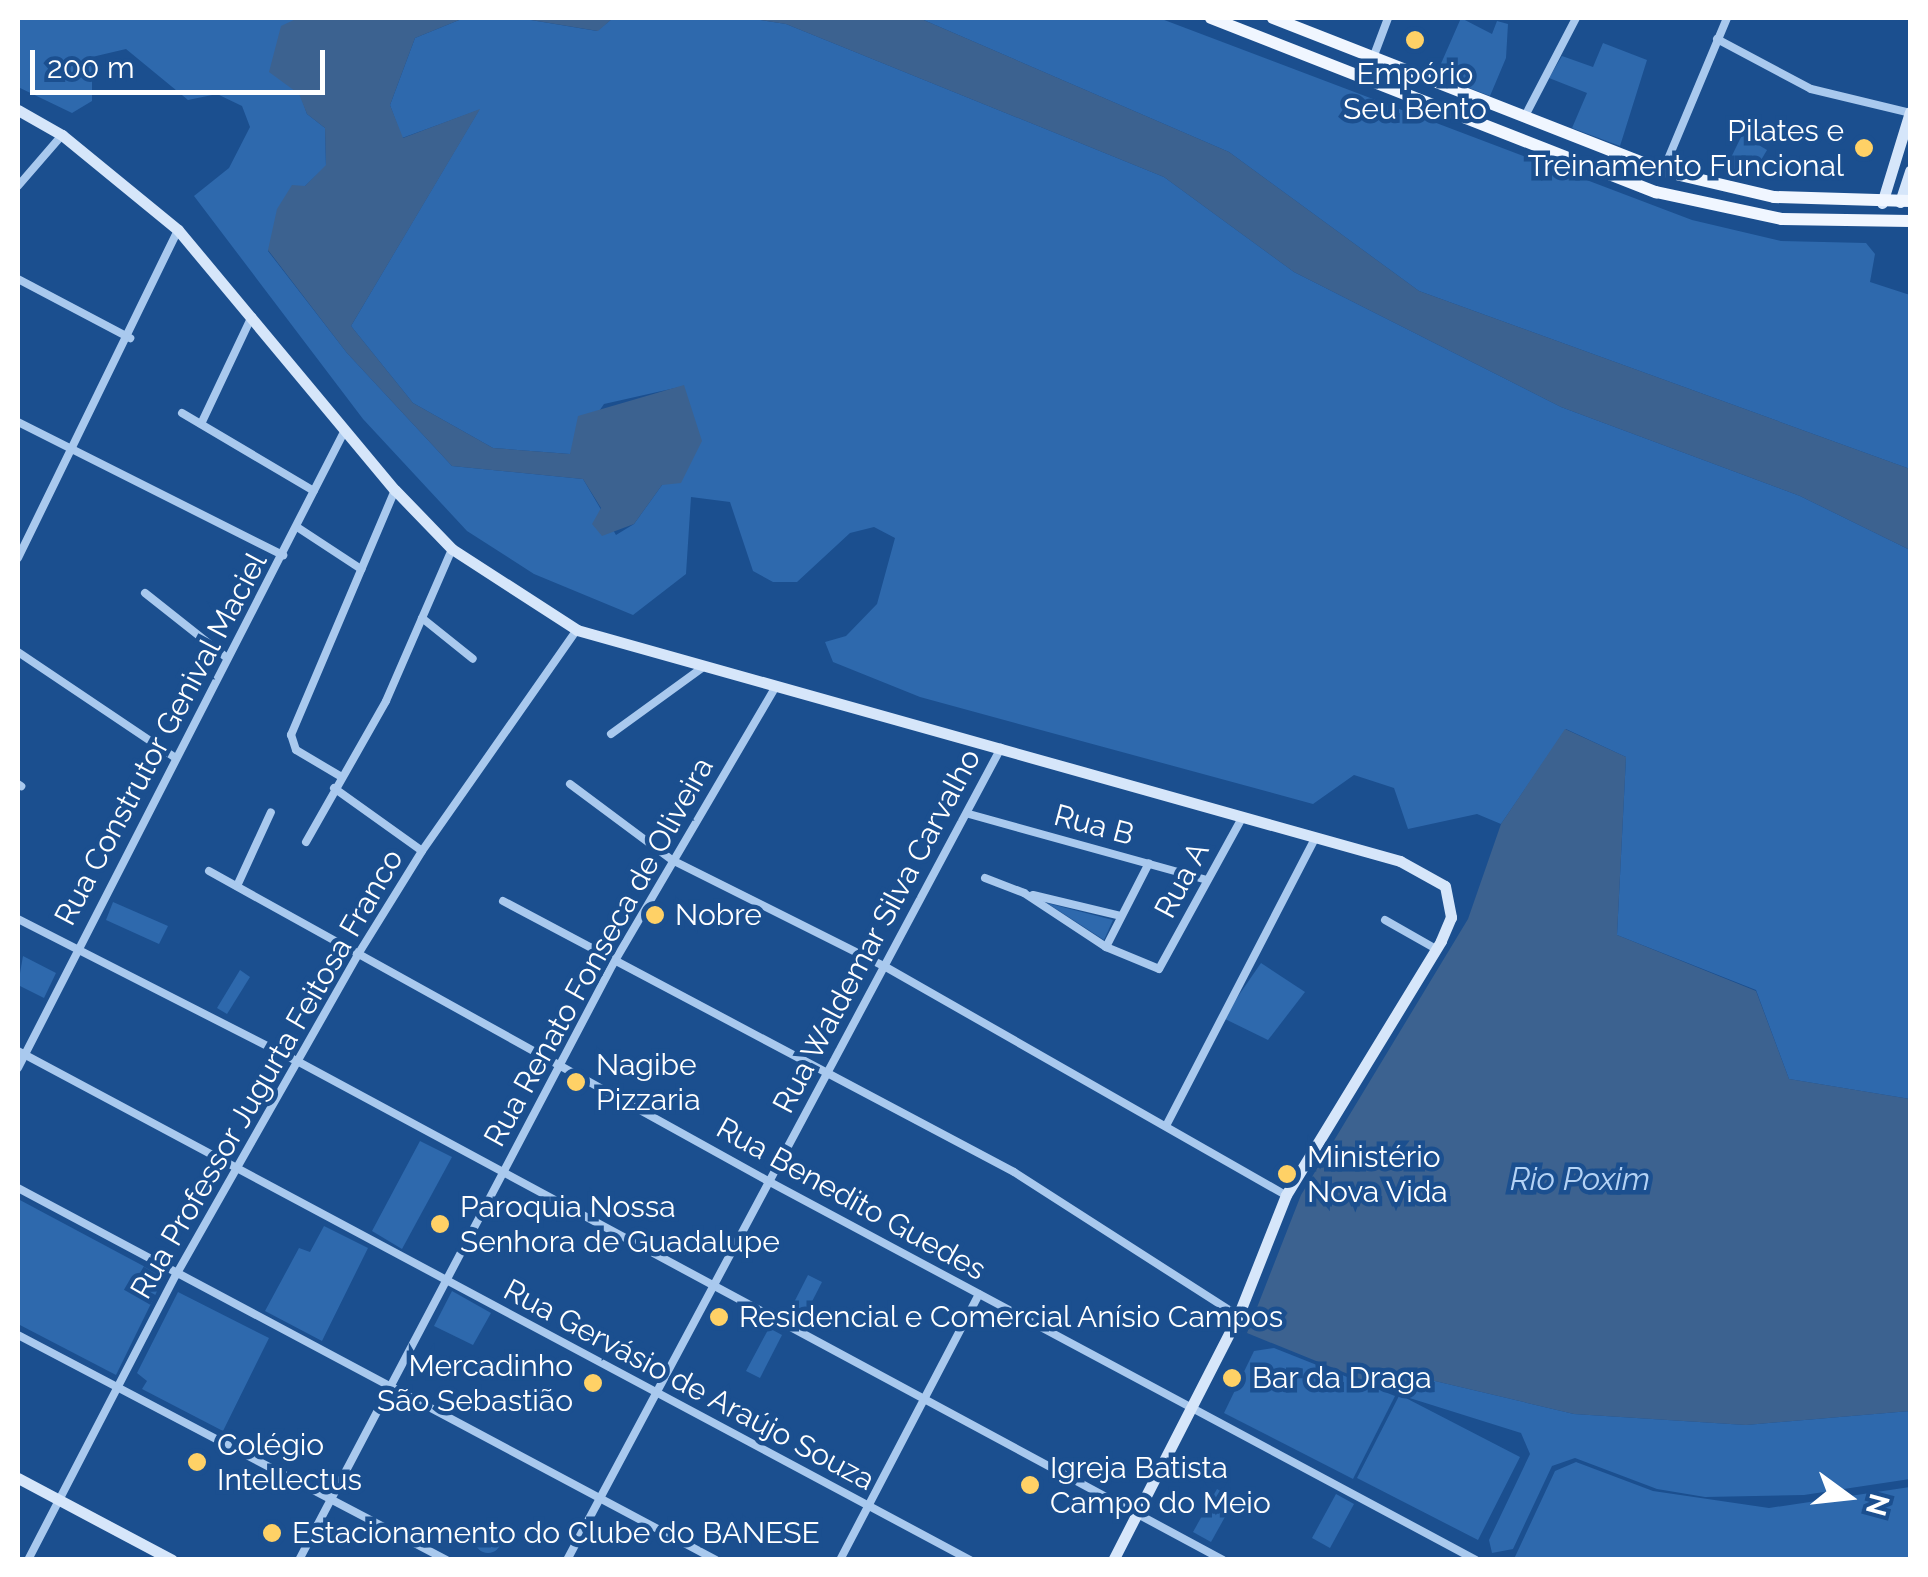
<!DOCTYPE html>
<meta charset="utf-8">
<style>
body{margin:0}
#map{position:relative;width:1928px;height:1577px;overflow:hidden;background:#1b4f8f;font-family:Raleway,sans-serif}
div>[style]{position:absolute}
.green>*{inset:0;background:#2e69ad}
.round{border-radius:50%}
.water>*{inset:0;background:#3c6290}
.street>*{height:8px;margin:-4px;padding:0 4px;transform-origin:4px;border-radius:4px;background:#a9c9ee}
.secondary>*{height:11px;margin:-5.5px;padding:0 5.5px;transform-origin:5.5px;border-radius:5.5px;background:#d6e6fa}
.primary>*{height:12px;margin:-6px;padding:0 6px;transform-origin:6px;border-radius:6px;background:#f0f6ff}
.dots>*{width:28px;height:28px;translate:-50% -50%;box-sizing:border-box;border:5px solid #1b4f8f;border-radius:50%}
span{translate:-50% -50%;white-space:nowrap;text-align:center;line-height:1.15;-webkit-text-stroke:9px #1b4f8f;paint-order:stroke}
.poi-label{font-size:30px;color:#fff}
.right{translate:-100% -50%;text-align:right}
.left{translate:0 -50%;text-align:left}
.street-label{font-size:30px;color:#fff}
.water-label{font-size:32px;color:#b5d3f5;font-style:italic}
.frame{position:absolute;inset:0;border:20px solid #fff;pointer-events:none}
.north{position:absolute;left:1798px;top:1447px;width:100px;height:100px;-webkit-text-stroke:8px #1b4f8f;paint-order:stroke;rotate:105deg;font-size:28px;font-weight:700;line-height:40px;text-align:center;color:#fff}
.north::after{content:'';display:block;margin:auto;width:35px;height:45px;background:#fff;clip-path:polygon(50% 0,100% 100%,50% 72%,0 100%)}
.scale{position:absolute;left:30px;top:50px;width:295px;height:45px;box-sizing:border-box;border:5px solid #fff;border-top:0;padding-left:12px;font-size:30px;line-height:35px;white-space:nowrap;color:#fff;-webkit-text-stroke:8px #1b4f8f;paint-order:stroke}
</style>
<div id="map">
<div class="green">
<div style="clip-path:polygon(18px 18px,298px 18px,300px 94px,307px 114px,325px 128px,326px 166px,305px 186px,268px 251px,347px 353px,452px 466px,583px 479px,616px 535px,634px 524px,662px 485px,684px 386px,604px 404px,570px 454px,493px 448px,413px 403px,351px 326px,479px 110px,402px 138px,390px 105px,415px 38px,464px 18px,519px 18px,597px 31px,613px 18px,747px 18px,786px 24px,1164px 177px,1294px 272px,1561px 407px,1800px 496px,1910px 550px,1910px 1099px,1789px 1079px,1756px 990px,1617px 935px,1626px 757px,1566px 729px,1501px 824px,1477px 814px,1408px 829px,1394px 788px,1354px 775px,1313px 804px,920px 697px,833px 662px,825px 642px,846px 636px,877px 604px,895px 538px,874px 527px,850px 533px,797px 582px,773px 582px,753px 571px,730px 502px,691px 497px,686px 574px,633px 615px,534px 574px,467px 531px,363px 419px,194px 196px,229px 168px,250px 127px,242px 106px,217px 94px,188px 100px,126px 49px,92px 57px,92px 101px,72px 113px,18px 87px)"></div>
<div style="clip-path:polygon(919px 18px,1159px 18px,1692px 220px,1781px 241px,1866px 243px,1875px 254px,1870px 282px,1910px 295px,1910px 469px,1419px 291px,1229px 152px)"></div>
<div style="clip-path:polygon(1461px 18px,1492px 34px,1497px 21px,1508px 24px,1506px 58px,1490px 96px,1436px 75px)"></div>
<div style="clip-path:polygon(1603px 43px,1647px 60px,1620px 146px,1572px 128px,1587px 93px,1549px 78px,1562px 56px,1593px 67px)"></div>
<div style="clip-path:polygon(1742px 135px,1767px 150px,1751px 177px,1724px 172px)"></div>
<div style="clip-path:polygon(113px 902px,168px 926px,159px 944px,106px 920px)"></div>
<div style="clip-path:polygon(1047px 903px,1113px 920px,1104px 940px)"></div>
<div style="clip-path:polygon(23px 956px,56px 973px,44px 998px,18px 985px)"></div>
<div style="clip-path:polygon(1261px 963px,1305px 992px,1268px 1040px,1223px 1018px)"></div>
<div style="clip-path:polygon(240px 970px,250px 977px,227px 1014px,217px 1008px)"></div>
<div style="clip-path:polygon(420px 1141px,452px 1157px,402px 1249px,372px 1231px)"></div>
<div style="clip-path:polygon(18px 1199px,164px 1277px,116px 1375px,18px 1324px)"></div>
<div style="clip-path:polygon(324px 1226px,368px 1248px,322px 1341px,265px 1311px,299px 1248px,310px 1252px)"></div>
<div style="clip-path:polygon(808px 1275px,822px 1282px,800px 1325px,786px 1318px)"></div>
<div style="clip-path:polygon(452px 1291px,491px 1313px,473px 1345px,434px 1326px)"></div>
<div style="clip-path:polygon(178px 1292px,269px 1338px,223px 1431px,142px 1389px,147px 1381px,137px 1373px)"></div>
<div style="clip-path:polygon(769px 1328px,782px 1335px,760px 1378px,746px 1371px)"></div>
<div style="clip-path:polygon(1274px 1348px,1395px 1396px,1353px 1479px,1224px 1413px,1254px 1351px)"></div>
<div style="clip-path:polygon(1418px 1377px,1574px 1414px,1746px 1425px,1910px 1411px,1910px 1479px,1804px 1495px,1705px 1497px,1657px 1489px,1575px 1458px,1552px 1466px,1513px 1549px,1492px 1553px,1489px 1540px,1530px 1454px,1521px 1433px,1400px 1395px,1520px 1457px,1478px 1540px,1357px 1478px,1400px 1394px,1385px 1389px)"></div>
<div style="clip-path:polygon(1576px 1462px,1653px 1491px,1769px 1508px,1910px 1487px,1910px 1559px,1514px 1559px,1555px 1471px)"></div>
<div style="clip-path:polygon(1217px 1489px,1235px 1499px,1211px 1542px,1193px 1532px)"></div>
<div style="clip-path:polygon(1336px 1494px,1354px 1504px,1330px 1548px,1312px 1538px)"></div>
<div class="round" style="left:475px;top:1527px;width:26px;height:26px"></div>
</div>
<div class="water">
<div style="clip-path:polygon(298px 18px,464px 18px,415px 38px,390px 105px,403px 138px,480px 109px,351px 326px,413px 403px,493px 448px,570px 454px,578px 416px,684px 385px,702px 441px,681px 483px,662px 485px,634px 524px,602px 536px,592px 524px,601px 508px,583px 479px,452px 466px,347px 353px,268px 250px,277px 209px,292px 185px,305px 186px,326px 165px,325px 128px,307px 114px,299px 94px,269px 72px,281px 26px)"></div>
<div style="clip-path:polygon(519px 18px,613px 18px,598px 31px)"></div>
<div style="clip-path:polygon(747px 18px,919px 18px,1229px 152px,1419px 291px,1910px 469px,1910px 550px,1800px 496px,1561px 407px,1294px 272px,1164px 177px,786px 24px)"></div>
<div style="clip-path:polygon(1565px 729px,1626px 757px,1617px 935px,1756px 991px,1789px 1079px,1910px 1099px,1910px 1411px,1746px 1425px,1574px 1414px,1418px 1377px,1385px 1389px,1247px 1333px,1301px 1195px,1468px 919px,1501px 824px)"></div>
</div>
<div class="street">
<div style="left:1717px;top:39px;width:106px;rotate:28deg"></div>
<div style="left:1811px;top:89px;width:102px;rotate:13.6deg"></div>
<div style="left:1373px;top:58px;width:43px;rotate:-69.4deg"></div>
<div style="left:1524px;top:118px;width:113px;rotate:-62.5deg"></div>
<div style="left:1663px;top:171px;width:166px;rotate:-67.3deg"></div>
<div style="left:18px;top:186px;width:67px;rotate:-49.2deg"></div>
<div style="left:18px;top:279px;width:127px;rotate:27.8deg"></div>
<div style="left:182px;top:413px;width:153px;rotate:30.6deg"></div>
<div style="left:18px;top:422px;width:297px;rotate:26.7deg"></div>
<div style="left:201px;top:424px;width:119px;rotate:-64.7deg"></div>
<div style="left:297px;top:527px;width:77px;rotate:33.3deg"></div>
<div style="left:18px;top:558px;width:365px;rotate:-64deg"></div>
<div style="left:145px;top:593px;width:105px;rotate:38.4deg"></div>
<div style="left:422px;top:618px;width:65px;rotate:38.8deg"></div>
<div style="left:18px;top:652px;width:190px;rotate:33.9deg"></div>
<div style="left:611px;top:734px;width:112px;rotate:-36deg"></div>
<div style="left:340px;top:776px;width:51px;rotate:-149.4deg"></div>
<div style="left:296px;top:750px;width:16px;rotate:-108deg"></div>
<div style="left:291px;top:735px;width:266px;rotate:-67deg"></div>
<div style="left:18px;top:784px;width:4px;rotate:34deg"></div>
<div style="left:570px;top:784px;width:127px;rotate:36.7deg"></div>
<div style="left:672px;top:860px;width:237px;rotate:26.6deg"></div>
<div style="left:884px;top:966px;width:463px;rotate:29.7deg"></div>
<div style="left:334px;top:788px;width:108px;rotate:35.6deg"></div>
<div style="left:969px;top:814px;width:247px;rotate:15.5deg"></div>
<div style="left:306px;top:842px;width:162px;rotate:-60.4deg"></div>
<div style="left:386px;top:701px;width:166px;rotate:-66.5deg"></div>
<div style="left:209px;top:871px;width:639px;rotate:29.01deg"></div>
<div style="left:768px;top:1181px;width:803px;rotate:28.16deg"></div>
<div style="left:985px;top:878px;width:42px;rotate:21deg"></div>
<div style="left:1024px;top:893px;width:98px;rotate:33.4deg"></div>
<div style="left:1106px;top:947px;width:57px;rotate:22.5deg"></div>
<div style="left:1159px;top:969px;width:172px;rotate:-61.2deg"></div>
<div style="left:237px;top:886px;width:81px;rotate:-65.3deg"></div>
<div style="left:1033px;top:895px;width:90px;rotate:13.4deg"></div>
<div style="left:503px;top:901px;width:578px;rotate:27.94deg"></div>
<div style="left:1014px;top:1172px;width:266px;rotate:32.7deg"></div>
<div style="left:18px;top:919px;width:313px;rotate:27deg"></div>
<div style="left:297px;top:1061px;width:1052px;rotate:28.32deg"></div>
<div style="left:1385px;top:920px;width:59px;rotate:29.6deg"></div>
<div style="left:1106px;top:947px;width:94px;rotate:-62.9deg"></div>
<div style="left:18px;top:1051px;width:1080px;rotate:28.13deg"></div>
<div style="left:18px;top:1068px;width:717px;rotate:-62.86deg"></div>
<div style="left:1167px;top:1124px;width:322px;rotate:-62.6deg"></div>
<div style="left:18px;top:1188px;width:791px;rotate:28.06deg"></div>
<div style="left:18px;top:1335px;width:484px;rotate:27.7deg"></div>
<div style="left:28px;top:1560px;width:321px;rotate:-62.6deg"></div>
<div style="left:176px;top:1275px;width:367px;rotate:-60.4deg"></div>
<div style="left:357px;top:956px;width:123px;rotate:-58.2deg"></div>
<div style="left:422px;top:851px;width:270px;rotate:-55deg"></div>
<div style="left:299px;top:1560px;width:674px;rotate:-62.22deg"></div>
<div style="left:613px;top:964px;width:320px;rotate:-59.6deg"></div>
<div style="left:567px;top:1560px;width:921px;rotate:-61.88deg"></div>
<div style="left:840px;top:1560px;width:300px;rotate:-62.4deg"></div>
</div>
<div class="secondary">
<div style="left:18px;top:110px;width:51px;rotate:29.6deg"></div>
<div style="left:62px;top:135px;width:150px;rotate:39.3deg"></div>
<div style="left:178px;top:230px;width:339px;rotate:50.2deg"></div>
<div style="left:395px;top:490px;width:82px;rotate:46deg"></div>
<div style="left:452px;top:549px;width:149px;rotate:32.9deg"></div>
<div style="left:577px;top:630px;width:855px;rotate:15.68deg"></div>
<div style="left:1400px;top:861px;width:51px;rotate:29.1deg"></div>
<div style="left:1445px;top:886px;width:32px;rotate:79deg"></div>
<div style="left:1451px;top:917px;width:26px;rotate:113deg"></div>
<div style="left:1441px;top:941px;width:298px;rotate:121.4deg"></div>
<div style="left:1286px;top:1195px;width:130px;rotate:111.6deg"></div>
<div style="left:1238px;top:1316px;width:274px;rotate:117.1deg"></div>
<div style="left:1900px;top:202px;width:33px;rotate:-72deg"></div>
<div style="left:1882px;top:203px;width:95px;rotate:-72.9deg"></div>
<div style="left:18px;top:1478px;width:174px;rotate:28deg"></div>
</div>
<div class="primary">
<div style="left:1211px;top:18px;width:478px;rotate:21.4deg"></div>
<div style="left:1656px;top:192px;width:129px;rotate:12.1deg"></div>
<div style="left:1782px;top:219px;width:128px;rotate:0.9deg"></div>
<div style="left:1273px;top:18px;width:419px;rotate:21.4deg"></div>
<div style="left:1663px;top:171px;width:114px;rotate:13.2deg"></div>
<div style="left:1774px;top:197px;width:136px;rotate:1.7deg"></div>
</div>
<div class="dots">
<div style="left:1415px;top:40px;background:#ffd166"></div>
<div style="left:1864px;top:148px;background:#ffd166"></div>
<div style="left:655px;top:915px;background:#ffd166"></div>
<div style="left:576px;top:1082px;background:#ffd166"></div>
<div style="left:1287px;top:1174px;background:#ffd166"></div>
<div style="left:440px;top:1224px;background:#ffd166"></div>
<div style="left:719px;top:1317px;background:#ffd166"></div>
<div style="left:1232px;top:1378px;background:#ffd166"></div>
<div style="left:593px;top:1383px;background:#ffd166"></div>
<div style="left:197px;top:1462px;background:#ffd166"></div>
<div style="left:1030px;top:1485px;background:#ffd166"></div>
<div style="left:272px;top:1533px;background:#ffd166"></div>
</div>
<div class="poi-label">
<span style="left:1415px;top:91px">Empório<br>Seu Bento</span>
<span class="right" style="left:1844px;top:148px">Pilates e<br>Treinamento Funcional</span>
<span class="left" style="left:675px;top:915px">Nobre</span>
<span class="left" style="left:596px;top:1082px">Nagibe<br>Pizzaria</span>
<span class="left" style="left:1307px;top:1174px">Ministério<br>Nova Vida</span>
<span class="left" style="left:460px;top:1224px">Paroquia Nossa<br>Senhora de Guadalupe</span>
<span class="left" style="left:739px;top:1317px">Residencial e Comercial Anísio Campos</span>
<span class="right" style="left:573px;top:1383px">Mercadinho<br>São Sebastião</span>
<span class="left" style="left:1252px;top:1378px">Bar da Draga</span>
<span class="left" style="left:217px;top:1462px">Colégio<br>Intellectus</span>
<span class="left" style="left:1050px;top:1485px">Igreja Batista<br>Campo do Meio</span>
<span class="left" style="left:292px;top:1533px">Estacionamento do Clube do BANESE</span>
</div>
<div class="street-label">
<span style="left:161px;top:739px;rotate:-62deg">Rua Construtor Genival Maciel</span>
<span style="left:1094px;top:825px;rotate:15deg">Rua B</span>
<span style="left:1182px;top:880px;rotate:-62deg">Rua A</span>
<span style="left:877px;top:931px;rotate:-62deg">Rua Waldemar Silva Carvalho</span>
<span style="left:599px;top:952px;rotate:-61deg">Rua Renato Fonseca de Oliveira</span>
<span style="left:267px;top:1074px;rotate:-60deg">Rua Professor Jugurta Feitosa Franco</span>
<span style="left:851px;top:1199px;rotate:29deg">Rua Benedito Guedes</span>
<span style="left:689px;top:1385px;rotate:28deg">Rua Gervásio de Araújo Souza</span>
</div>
<div class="water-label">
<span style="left:1580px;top:1179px">Rio Poxim</span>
</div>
<div class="frame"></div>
<div class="north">N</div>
<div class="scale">200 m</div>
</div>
